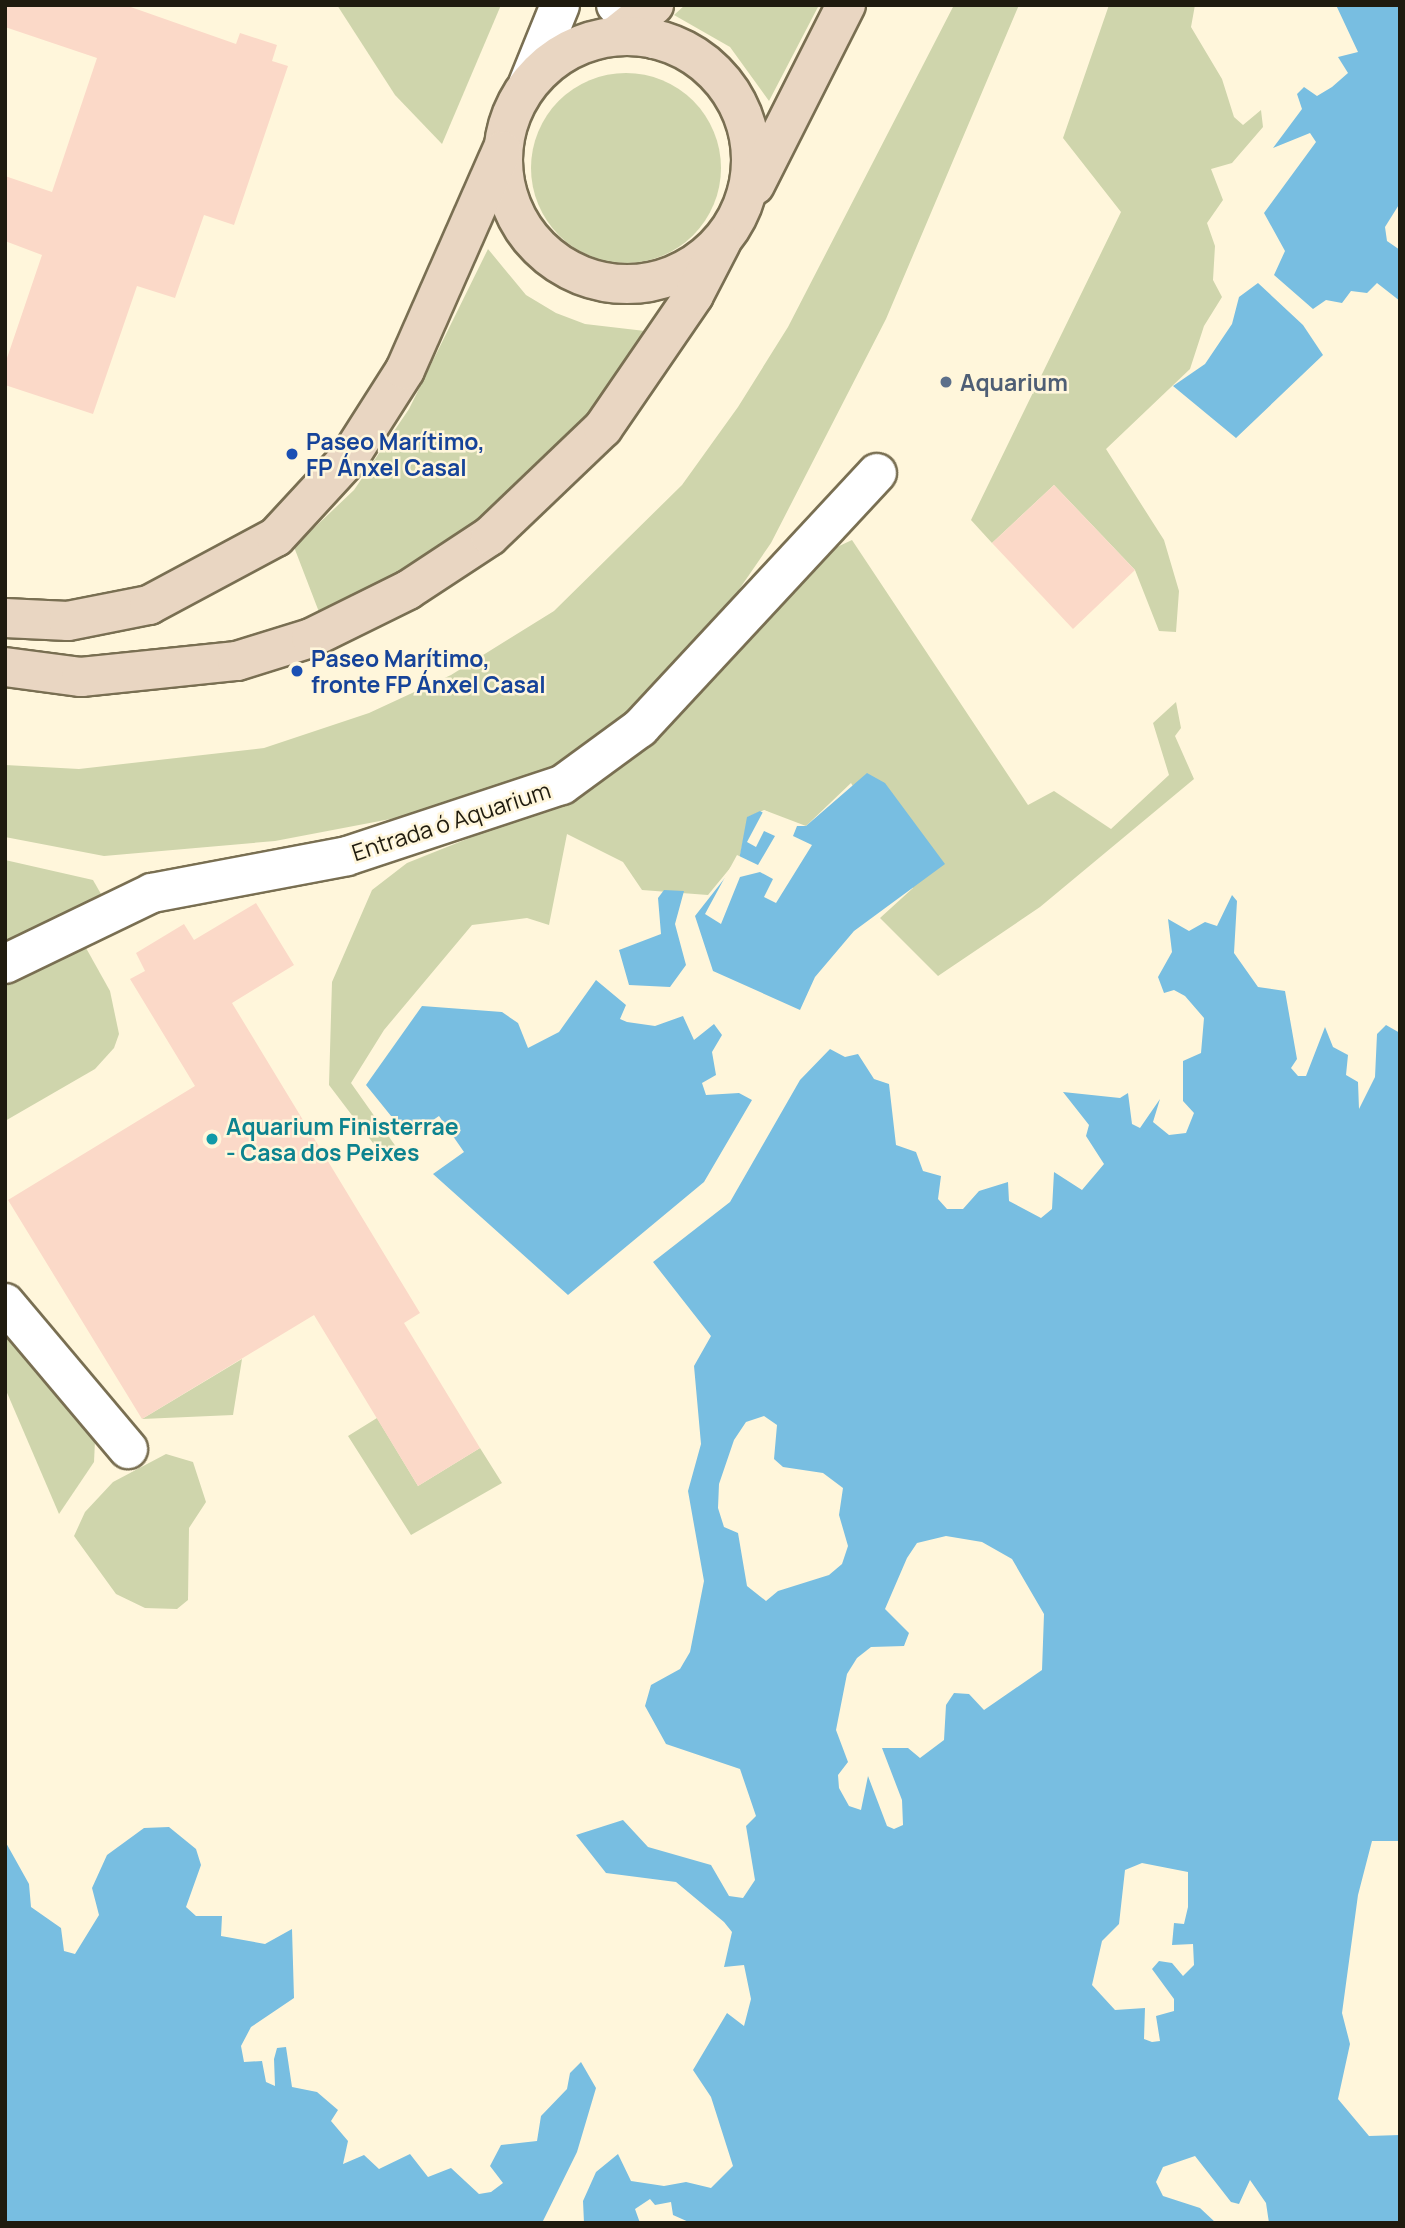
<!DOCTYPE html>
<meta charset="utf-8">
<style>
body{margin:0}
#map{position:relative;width:1405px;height:2228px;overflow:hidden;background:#fff6db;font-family:Manrope,sans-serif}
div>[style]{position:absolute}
.green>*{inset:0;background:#cfd5ac}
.round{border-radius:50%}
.water>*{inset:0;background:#78bee1}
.pier>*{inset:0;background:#fff6db}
.building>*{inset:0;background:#fbd9c8}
.roads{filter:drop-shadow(2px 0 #796f52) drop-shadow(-2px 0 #796f52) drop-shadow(0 2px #796f52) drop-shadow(0 -2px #796f52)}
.street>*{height:38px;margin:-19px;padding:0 19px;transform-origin:19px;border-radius:19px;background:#fff}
.secondary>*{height:38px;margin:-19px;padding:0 19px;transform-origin:19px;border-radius:19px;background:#e9d6c2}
.secondary>.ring{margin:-19px;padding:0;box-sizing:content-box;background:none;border:38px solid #e9d6c2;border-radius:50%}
.dots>*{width:19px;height:19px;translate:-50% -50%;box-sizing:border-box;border:4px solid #fff6db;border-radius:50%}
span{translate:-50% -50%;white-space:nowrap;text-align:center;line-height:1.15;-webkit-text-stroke:5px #fff6db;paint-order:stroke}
.service-label{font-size:23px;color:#4e5e75;font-weight:700}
.left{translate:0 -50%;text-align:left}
.transit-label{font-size:23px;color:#164399;font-weight:700}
.street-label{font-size:23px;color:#1f1b0f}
.culture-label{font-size:23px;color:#0d838f;font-weight:700}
.frame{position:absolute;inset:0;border:7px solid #1f1b0f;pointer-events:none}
</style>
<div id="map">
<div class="green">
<div style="clip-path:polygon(337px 5px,501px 5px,442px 144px,395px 95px)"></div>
<div style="clip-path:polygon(685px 5px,819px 5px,769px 101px,730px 47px,674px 15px)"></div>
<div style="clip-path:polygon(954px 5px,1019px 5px,886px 319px,771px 543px,716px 623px,602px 739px,551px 772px,464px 805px,275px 841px,104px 856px,5px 837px,5px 765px,79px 769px,264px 748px,369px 713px,451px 675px,554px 611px,682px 485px,738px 407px,788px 327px)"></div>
<div style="clip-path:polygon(1109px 5px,1195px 5px,1191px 27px,1222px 79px,1234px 117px,1243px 125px,1261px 110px,1263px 127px,1232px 163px,1211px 169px,1223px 200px,1207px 223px,1215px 246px,1213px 280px,1222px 297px,1204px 326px,1190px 369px,1106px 449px,1164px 540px,1179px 591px,1176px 632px,1159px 631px,1135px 570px,1054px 485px,992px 543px,971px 520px,1121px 212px,1063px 138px)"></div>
<div class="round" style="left:531px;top:73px;width:190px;height:190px"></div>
<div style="clip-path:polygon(488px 249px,526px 295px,556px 313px,585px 324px,645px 331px,614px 387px,511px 498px,415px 564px,319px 612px,294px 547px,354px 490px,409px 409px)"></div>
<div style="clip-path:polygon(852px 540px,1028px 805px,1054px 791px,1111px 829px,1169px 775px,1153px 723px,1176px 702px,1181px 728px,1175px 736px,1194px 779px,1040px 907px,938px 976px,880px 918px,913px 888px,851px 783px,806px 826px,764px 810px,748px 817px,740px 856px,708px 895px,642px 890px,623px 862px,567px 834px,549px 925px,527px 918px,472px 925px,384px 1030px,351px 1083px,399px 1151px,373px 1143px,329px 1085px,332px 982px,372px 890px,407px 863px,552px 805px,634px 758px,822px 554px)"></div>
<div style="clip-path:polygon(5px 860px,93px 880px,101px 894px,5px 947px)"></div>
<div style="clip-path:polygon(81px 939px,110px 991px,119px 1034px,114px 1048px,95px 1069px,5px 1121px,5px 984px)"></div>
<div style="clip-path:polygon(5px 1321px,95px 1441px,94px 1462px,59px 1514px,5px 1388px)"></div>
<div style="clip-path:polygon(242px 1359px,233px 1415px,142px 1419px)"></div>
<div style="clip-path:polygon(377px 1418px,418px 1486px,480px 1448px,502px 1483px,411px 1535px,348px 1436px)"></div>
<div style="clip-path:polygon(166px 1454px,193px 1462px,206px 1502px,189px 1528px,188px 1600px,177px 1609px,145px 1608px,116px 1594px,74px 1536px,85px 1512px,113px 1482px)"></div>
</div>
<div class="water">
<div style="clip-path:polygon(1336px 5px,1400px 5px,1400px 203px,1385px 227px,1387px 241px,1400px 250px,1400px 301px,1377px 283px,1367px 293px,1351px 291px,1342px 303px,1326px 300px,1313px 309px,1274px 275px,1285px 251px,1264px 213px,1316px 142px,1310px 133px,1273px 148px,1302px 109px,1297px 94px,1304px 87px,1317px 96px,1332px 87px,1348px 73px,1338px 57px,1358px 52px)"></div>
<div style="clip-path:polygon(1258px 283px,1303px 325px,1323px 355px,1236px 438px,1173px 386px,1205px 364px,1232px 324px,1239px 297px)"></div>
<div style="clip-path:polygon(867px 773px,885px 783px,945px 864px,854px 931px,815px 977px,800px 1010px,713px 971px,695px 916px,739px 860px,747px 817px,760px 811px,788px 826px,806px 826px)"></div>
<div style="clip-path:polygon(664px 890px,684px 891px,675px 924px,686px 965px,670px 987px,629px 985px,619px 950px,661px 934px,658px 898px)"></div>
<div style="clip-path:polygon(evenodd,1232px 895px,1237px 901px,1234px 953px,1258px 987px,1285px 991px,1297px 1059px,1291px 1068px,1298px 1076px,1306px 1076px,1325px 1027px,1333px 1047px,1348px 1055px,1346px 1075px,1358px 1082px,1359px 1109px,1375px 1077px,1377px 1034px,1386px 1025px,1400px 1033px,1400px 1841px,1372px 1841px,1358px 1895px,1342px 2013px,1350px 2044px,1338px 2099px,1369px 2136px,1400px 2135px,1400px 2223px,1269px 2223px,1266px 2203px,1250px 2180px,1239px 2204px,1231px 2202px,1195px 2156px,1163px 2167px,1156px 2182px,1163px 2196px,1200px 2208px,1216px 2223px,691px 2223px,673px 2215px,671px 2202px,655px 2205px,650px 2199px,635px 2209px,640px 2223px,584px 2223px,583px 2201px,596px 2172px,618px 2154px,631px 2181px,664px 2186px,686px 2182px,711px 2188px,733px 2166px,711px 2097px,693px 2070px,727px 2013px,744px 2026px,751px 1999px,744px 1965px,724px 1967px,732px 1932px,724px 1922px,676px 1882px,606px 1873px,576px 1835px,623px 1820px,648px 1847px,711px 1865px,729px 1896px,743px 1898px,755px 1880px,746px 1826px,756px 1816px,740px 1769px,666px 1744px,645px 1706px,651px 1685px,680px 1669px,690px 1652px,704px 1581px,688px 1491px,701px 1444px,694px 1366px,711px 1336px,653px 1262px,730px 1202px,800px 1080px,830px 1049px,845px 1057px,858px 1054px,874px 1079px,889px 1084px,896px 1145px,916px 1152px,923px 1171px,941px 1176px,938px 1199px,947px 1209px,963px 1209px,979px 1191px,1008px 1182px,1009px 1201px,1041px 1218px,1052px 1209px,1054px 1172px,1082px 1190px,1104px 1164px,1086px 1136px,1089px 1125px,1063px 1092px,1120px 1098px,1128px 1093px,1132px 1124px,1140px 1128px,1160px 1099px,1153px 1122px,1169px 1135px,1186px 1133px,1194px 1113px,1183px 1101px,1183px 1061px,1201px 1053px,1204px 1018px,1185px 996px,1174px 990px,1164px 993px,1158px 977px,1172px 952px,1168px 919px,1189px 931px,1205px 922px,1217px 926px,1232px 895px,764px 1416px,777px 1425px,774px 1459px,783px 1467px,823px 1473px,843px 1488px,839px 1515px,848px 1546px,842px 1564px,829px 1575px,778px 1591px,766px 1601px,747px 1586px,738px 1533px,724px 1527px,718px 1508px,719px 1484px,734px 1440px,746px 1422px,764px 1416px,1232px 895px,946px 1536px,982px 1542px,1012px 1559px,1044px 1614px,1042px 1670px,984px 1710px,969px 1694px,954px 1693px,946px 1705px,944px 1740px,920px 1758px,908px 1748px,882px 1748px,902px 1800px,903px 1825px,894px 1829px,887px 1826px,868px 1776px,861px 1810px,849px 1806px,839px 1788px,838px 1775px,848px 1762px,836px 1730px,847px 1674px,857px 1658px,871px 1647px,904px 1646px,909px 1633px,885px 1609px,907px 1558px,917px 1543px,946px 1536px,1232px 895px,1142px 1863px,1188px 1872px,1188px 1907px,1184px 1924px,1174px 1923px,1172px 1945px,1193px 1944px,1194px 1965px,1183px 1976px,1172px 1963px,1159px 1961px,1152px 1969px,1174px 1999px,1174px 2011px,1156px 2016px,1160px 2041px,1152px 2042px,1144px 2039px,1145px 2008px,1115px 2010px,1092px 1985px,1102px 1941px,1119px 1924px,1125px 1870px,1142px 1863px)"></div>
<div style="clip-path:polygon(596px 980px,626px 1005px,620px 1019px,627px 1022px,655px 1026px,683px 1016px,694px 1040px,714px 1024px,722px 1035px,712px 1052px,716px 1075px,702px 1083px,706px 1095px,739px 1093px,752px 1100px,704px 1182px,568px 1295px,433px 1174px,464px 1152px,439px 1116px,408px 1137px,366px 1085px,422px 1006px,502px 1012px,518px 1023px,528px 1048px,559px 1032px)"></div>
<div style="clip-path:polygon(169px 1827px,196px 1849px,201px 1865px,186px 1907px,196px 1916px,222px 1916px,221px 1936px,265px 1944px,292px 1929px,294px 1998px,251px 2027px,241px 2046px,244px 2062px,262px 2061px,266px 2082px,275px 2086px,274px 2059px,277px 2048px,286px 2047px,292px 2087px,317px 2092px,338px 2110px,331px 2121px,348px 2141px,343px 2164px,364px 2155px,379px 2169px,410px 2154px,428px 2177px,451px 2168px,479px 2194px,491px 2192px,503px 2183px,490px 2166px,501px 2145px,537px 2141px,541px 2116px,567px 2089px,570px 2073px,581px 2062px,596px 2088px,577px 2152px,542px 2223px,5px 2223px,5px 1841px,29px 1884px,31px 1907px,61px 1928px,64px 1951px,75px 1954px,99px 1915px,92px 1888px,107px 1855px,144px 1828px)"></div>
</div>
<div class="pier">
<div style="clip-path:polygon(764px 810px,797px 826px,793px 836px,812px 845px,776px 903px,764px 897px,773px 879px,760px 872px,740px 877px,721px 924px,705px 914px,737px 855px,758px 865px,775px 836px,764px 831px,756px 847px,747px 842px)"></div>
</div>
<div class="building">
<div style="clip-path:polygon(5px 5px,125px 5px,236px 44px,240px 33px,277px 45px,272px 61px,288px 66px,234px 225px,204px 215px,175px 298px,137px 286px,93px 414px,5px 385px,5px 364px,42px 255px,5px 241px,5px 176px,52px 192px,97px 58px,5px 27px)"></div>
<div style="clip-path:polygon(1054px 485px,1135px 570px,1073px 629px,992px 543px)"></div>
<div style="clip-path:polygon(256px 903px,294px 965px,232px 1003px,420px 1313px,404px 1323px,480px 1448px,418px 1486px,314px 1315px,142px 1419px,8px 1200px,195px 1086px,130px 979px,145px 971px,136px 953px,184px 924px,194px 940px)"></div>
</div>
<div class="roads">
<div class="street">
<div style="left:616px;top:5px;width:51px;rotate:41.8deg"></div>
<div style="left:528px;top:84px;width:85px;rotate:-67.9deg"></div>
<div style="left:5px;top:964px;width:163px;rotate:-25.8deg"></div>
<div style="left:152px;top:893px;width:198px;rotate:-10.7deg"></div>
<div style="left:347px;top:856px;width:226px;rotate:-18.3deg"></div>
<div style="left:562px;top:785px;width:97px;rotate:-36.2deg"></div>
<div style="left:640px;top:728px;width:348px;rotate:-47.1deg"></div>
<div style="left:5px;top:1303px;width:191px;rotate:49.9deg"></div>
</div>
<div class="secondary">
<div style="left:615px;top:36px;width:50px;rotate:-38.5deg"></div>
<div class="ring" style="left:503px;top:36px;width:210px;height:210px"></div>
<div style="left:755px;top:185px;width:202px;rotate:-63.2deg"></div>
<div style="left:5px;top:618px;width:63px;rotate:2.7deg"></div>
<div style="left:68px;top:621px;width:83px;rotate:-11.2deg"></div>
<div style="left:149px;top:605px;width:144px;rotate:-28.2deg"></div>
<div style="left:276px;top:537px;width:108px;rotate:-47.3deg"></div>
<div style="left:349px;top:458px;width:104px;rotate:-57.5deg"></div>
<div style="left:405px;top:370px;width:240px;rotate:-66.2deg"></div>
<div style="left:5px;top:667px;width:77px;rotate:7.5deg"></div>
<div style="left:81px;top:677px;width:157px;rotate:-5.9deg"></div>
<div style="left:237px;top:661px;width:77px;rotate:-17.3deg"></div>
<div style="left:311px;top:638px;width:108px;rotate:-26.3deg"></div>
<div style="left:408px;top:590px;width:98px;rotate:-33.4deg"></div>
<div style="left:490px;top:536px;width:156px;rotate:-43.7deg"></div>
<div style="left:603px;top:428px;width:161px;rotate:-55.6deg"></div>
<div style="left:694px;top:295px;width:59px;rotate:-62.6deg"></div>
</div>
</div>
<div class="dots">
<div style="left:946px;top:382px;background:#5c6f8a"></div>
<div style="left:292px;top:454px;background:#1a4fb4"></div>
<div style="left:297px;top:671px;background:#1a4fb4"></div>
<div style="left:212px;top:1139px;background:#0f9aa8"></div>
</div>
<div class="service-label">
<span class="left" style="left:960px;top:382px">Aquarium</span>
</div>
<div class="transit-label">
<span class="left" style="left:306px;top:454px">Paseo Marítimo,<br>FP Ánxel Casal</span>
<span class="left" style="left:311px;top:671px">Paseo Marítimo,<br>fronte FP Ánxel Casal</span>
</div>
<div class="street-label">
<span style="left:451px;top:821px;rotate:-18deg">Entrada ó Aquarium</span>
</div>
<div class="culture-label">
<span class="left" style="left:226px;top:1139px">Aquarium Finisterrae<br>- Casa dos Peixes</span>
</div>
<div class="frame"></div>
</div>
